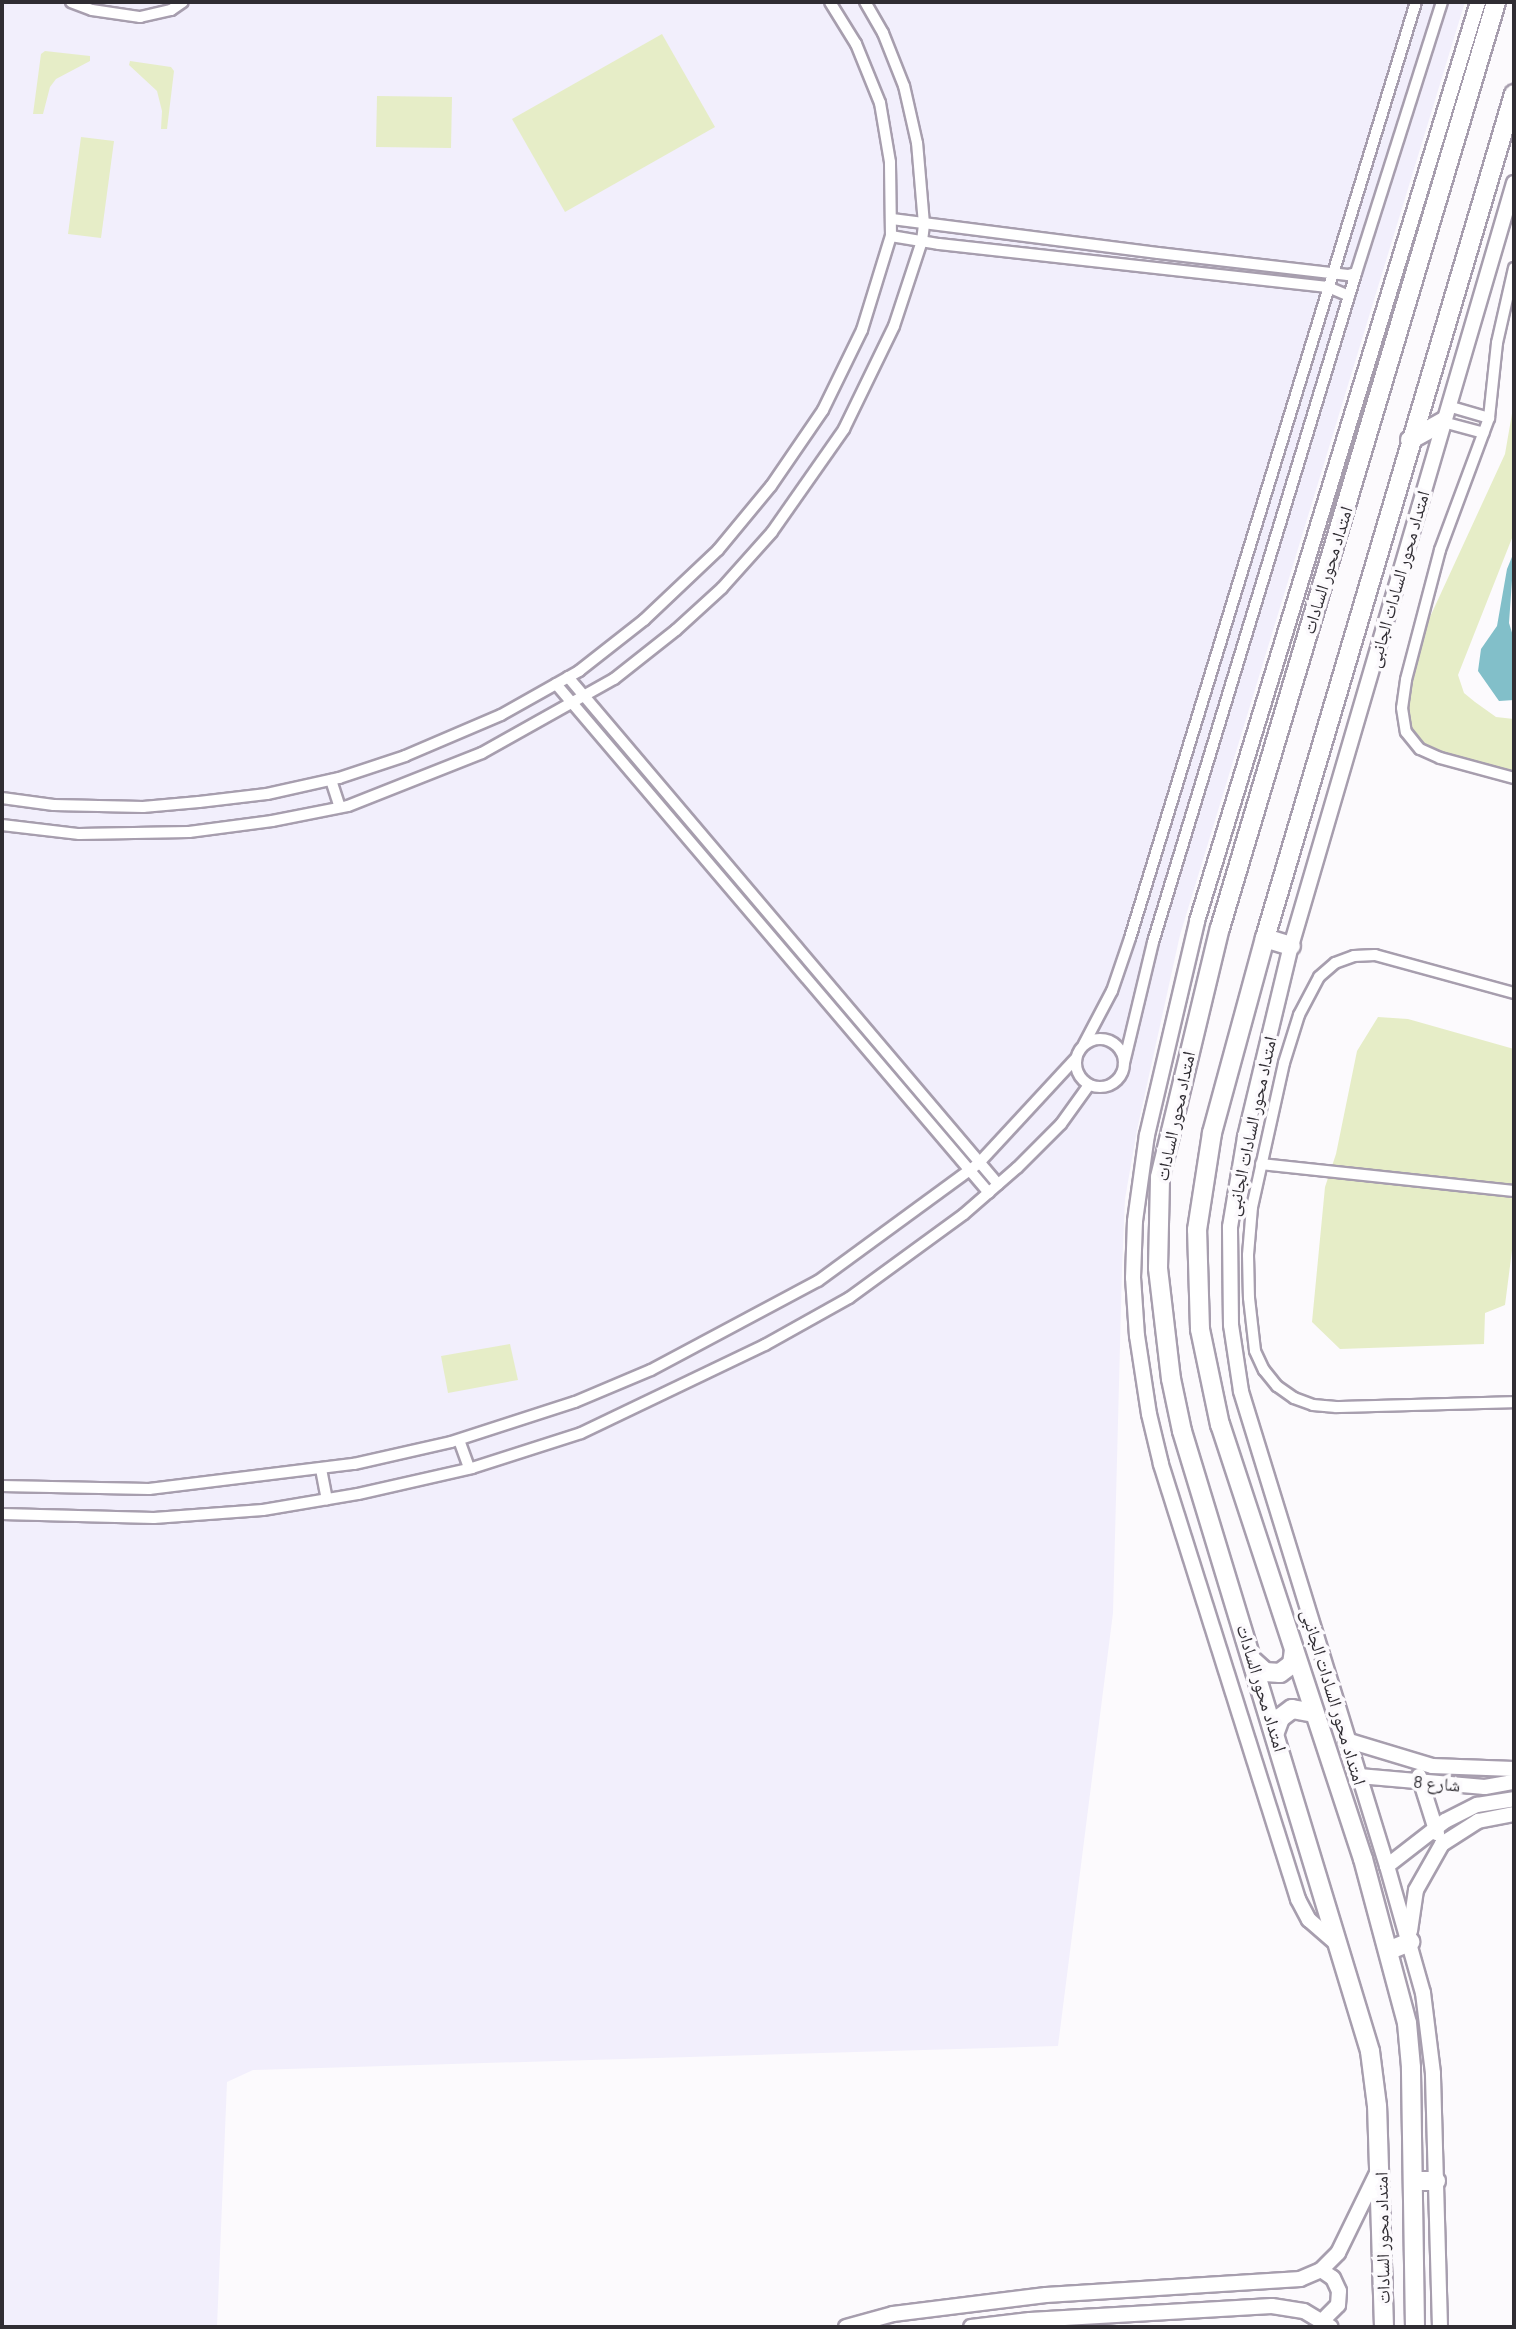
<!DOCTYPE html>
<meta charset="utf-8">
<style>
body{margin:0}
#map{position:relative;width:1516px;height:2329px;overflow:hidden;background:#fcfafd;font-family:Barlow,"Noto Naskh Arabic",sans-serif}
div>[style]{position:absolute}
.education>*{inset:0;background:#f2effc}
.green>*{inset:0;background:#e6edc7}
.water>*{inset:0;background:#82bfc9}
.roads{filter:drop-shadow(2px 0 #a79eae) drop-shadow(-2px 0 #a79eae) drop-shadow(0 2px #a79eae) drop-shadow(0 -2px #a79eae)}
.minor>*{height:10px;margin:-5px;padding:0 5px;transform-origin:5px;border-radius:5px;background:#fff}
.minor>.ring{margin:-5px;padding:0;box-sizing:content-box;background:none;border:10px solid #fff;border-radius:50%}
.tertiary>*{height:14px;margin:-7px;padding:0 7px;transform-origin:7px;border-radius:7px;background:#fff}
.primary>*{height:18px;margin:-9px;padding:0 9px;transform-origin:9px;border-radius:9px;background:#fff}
span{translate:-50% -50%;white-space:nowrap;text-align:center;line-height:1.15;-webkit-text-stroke:7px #fcfafd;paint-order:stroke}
.street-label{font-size:18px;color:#302d33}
.frame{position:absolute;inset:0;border:4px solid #302d33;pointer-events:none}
</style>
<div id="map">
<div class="education">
<div style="clip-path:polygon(2px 2px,1465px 2px,1180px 935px,1137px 1130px,1125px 1199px,1122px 1269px,1113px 1613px,1058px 2046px,253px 2070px,227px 2082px,217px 2327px,2px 2327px)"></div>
</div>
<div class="green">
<div style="clip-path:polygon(662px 34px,715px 127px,565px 212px,512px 119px)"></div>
<div style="clip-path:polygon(45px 51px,90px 56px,90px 61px,56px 79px,50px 87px,43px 114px,33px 114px,41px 54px)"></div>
<div style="clip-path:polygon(130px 61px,171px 67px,174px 71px,167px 129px,161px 129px,162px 111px,157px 91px,129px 65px)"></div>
<div style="clip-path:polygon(377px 96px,452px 97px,451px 148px,376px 147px)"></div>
<div style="clip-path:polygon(81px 137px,114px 141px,101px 238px,68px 234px)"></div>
<div style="clip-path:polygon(1514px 402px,1514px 533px,1458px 675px,1464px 693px,1475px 702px,1496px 717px,1514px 719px,1514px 774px,1449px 757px,1421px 745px,1405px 716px,1404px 699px,1418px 643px,1505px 454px)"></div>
<div style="clip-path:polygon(1378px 1017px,1408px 1019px,1514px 1049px,1514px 1235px,1505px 1305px,1485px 1313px,1484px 1344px,1340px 1349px,1312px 1322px,1325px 1187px,1336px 1154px,1357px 1051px)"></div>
<div style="clip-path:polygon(510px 1344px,518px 1380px,448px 1393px,441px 1356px)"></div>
</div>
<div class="water">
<div style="clip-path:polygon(1514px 552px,1509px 623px,1514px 639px,1514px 700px,1499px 701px,1478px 671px,1481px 649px,1497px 626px,1507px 569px)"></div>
</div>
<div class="roads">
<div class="minor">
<div style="left:71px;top:2px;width:22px;rotate:21deg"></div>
<div style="left:92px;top:10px;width:49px;rotate:8.3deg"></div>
<div style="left:140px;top:17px;width:32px;rotate:-13deg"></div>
<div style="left:171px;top:10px;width:14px;rotate:-34deg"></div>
<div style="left:892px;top:219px;width:268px;rotate:7.3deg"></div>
<div style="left:1158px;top:253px;width:191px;rotate:6.6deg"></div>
<div style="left:1348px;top:275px;width:8px;rotate:-14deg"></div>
<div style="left:891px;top:236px;width:49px;rotate:9.5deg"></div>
<div style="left:939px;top:244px;width:391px;rotate:6.3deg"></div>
<div style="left:1328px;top:287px;width:23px;rotate:23deg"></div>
<div style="left:1514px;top:268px;width:77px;rotate:102.8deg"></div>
<div style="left:1497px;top:343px;width:75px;rotate:96.1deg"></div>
<div style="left:1489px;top:418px;width:141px;rotate:110.4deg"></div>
<div style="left:1440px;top:550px;width:134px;rotate:104.7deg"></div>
<div style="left:1406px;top:680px;width:28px;rotate:98deg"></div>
<div style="left:1402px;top:708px;width:24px;rotate:81deg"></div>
<div style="left:1406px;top:732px;width:22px;rotate:51deg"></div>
<div style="left:1420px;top:749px;width:22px;rotate:24deg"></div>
<div style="left:1440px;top:758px;width:77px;rotate:15.1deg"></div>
<div style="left:1448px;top:406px;width:43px;rotate:16.3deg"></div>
<div style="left:1443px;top:422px;width:42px;rotate:15deg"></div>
<div style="left:568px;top:677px;width:665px;rotate:49.7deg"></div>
<div style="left:556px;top:684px;width:668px;rotate:49.61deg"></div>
<div style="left:331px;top:780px;width:28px;rotate:72deg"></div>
<div style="left:2px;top:798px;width:52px;rotate:7.7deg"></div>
<div style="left:54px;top:805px;width:89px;rotate:1.3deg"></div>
<div style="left:143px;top:807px;width:56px;rotate:-5.1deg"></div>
<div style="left:199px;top:802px;width:68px;rotate:-6.7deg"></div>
<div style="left:267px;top:794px;width:74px;rotate:-12.5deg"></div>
<div style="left:339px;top:778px;width:70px;rotate:-18.4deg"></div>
<div style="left:405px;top:756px;width:104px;rotate:-23.1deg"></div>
<div style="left:501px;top:715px;width:90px;rotate:-29.4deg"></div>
<div style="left:579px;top:671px;width:83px;rotate:-38.1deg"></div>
<div style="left:644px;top:620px;width:102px;rotate:-43.4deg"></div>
<div style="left:718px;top:550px;width:83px;rotate:-50.4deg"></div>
<div style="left:771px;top:486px;width:92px;rotate:-55.6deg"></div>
<div style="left:823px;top:410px;width:89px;rotate:-64deg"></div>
<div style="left:862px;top:330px;width:98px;rotate:-72.9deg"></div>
<div style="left:891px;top:236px;width:74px;rotate:-90.8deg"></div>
<div style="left:890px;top:162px;width:60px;rotate:-99.6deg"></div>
<div style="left:880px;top:103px;width:64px;rotate:-112.1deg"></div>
<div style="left:856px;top:44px;width:49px;rotate:-121.8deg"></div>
<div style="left:2px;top:825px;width:78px;rotate:6.7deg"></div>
<div style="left:79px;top:834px;width:110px;rotate:-1deg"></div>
<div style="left:189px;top:832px;width:84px;rotate:-7.5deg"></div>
<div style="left:272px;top:821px;width:77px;rotate:-11.2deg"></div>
<div style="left:348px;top:806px;width:144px;rotate:-21.6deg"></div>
<div style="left:482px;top:753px;width:151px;rotate:-29.3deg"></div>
<div style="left:614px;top:679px;width:79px;rotate:-38.3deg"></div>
<div style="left:676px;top:630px;width:62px;rotate:-42.4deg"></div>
<div style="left:722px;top:588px;width:75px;rotate:-48.2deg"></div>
<div style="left:772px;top:532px;width:126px;rotate:-55deg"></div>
<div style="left:844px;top:429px;width:114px;rotate:-64.1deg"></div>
<div style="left:894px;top:326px;width:89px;rotate:-71.8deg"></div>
<div style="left:922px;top:241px;width:17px;rotate:-83deg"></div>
<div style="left:924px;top:224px;width:81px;rotate:-94.9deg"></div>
<div style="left:917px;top:143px;width:58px;rotate:-102.8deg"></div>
<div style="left:904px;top:86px;width:57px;rotate:-111.6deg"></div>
<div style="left:883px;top:33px;width:36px;rotate:-120deg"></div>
<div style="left:1514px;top:993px;width:144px;rotate:-164.7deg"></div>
<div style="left:1375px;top:955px;width:21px;rotate:177deg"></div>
<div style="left:1354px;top:956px;width:20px;rotate:160deg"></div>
<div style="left:1335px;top:963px;width:21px;rotate:139deg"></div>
<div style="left:1319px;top:977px;width:43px;rotate:117.8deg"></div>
<div style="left:1299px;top:1015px;width:50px;rotate:107.4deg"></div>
<div style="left:1284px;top:1063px;width:148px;rotate:102.5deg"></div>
<div style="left:1252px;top:1207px;width:48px;rotate:94.8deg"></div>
<div style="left:1248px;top:1255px;width:43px;rotate:88.7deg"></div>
<div style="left:1249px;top:1298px;width:53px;rotate:83.5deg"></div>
<div style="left:1255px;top:1351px;width:21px;rotate:65deg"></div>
<div style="left:1264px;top:1370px;width:21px;rotate:51deg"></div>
<div style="left:1277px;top:1386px;width:21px;rotate:35deg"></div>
<div style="left:1294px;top:1398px;width:20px;rotate:20deg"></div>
<div style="left:1313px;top:1405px;width:23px;rotate:5deg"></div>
<div style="left:1336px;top:1407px;width:178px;rotate:-1.6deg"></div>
<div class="ring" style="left:1076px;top:1039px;width:38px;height:38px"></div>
<div style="left:1084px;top:1044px;width:60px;rotate:-62.2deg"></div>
<div style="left:1112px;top:991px;width:56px;rotate:-71.2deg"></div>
<div style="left:1130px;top:938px;width:979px;rotate:-73.01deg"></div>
<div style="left:1124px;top:1063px;width:124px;rotate:-76.5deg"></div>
<div style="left:1153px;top:942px;width:699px;rotate:-73.12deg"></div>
<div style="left:1356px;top:273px;width:284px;rotate:-72.4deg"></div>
<div style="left:1261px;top:1164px;width:254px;rotate:6.1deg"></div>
<div style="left:459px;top:1440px;width:30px;rotate:70deg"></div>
<div style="left:321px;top:1469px;width:31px;rotate:79deg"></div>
<div style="left:2px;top:1486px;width:147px;rotate:1.2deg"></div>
<div style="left:149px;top:1489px;width:207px;rotate:-7deg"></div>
<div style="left:354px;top:1464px;width:99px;rotate:-12.8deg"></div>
<div style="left:451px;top:1442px;width:130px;rotate:-17.9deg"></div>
<div style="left:575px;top:1402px;width:82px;rotate:-22.8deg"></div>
<div style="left:651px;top:1370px;width:189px;rotate:-28.1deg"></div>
<div style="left:818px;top:1281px;width:198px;rotate:-36.2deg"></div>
<div style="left:978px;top:1164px;width:144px;rotate:-47.2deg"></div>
<div style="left:2px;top:1514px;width:152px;rotate:1.5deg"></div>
<div style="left:154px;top:1518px;width:109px;rotate:-4.2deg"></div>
<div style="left:263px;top:1510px;width:96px;rotate:-9.6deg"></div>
<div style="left:358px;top:1494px;width:117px;rotate:-12.8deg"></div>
<div style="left:472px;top:1468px;width:114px;rotate:-17.8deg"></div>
<div style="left:581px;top:1433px;width:204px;rotate:-25.6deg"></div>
<div style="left:765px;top:1345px;width:96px;rotate:-29.2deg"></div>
<div style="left:849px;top:1298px;width:142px;rotate:-36.1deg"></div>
<div style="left:964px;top:1214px;width:70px;rotate:-41deg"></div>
<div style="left:1017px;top:1168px;width:62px;rotate:-45deg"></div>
<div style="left:1061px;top:1124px;width:48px;rotate:-54.3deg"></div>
</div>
<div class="tertiary">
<div style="left:1346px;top:1740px;width:90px;rotate:16.8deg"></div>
<div style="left:1432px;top:1766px;width:82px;rotate:2.1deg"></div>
<div style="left:1359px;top:1776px;width:126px;rotate:5deg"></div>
<div style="left:1485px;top:1787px;width:29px;rotate:-10deg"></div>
<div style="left:1419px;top:1776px;width:60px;rotate:72.5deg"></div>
<div style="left:1387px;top:1866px;width:73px;rotate:-37.8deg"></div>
<div style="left:1445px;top:1821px;width:36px;rotate:-27deg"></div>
<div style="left:1477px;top:1805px;width:37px;rotate:-9deg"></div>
<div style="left:1410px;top:1931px;width:41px;rotate:-81.7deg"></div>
<div style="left:1416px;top:1890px;width:53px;rotate:-60.5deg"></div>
<div style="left:1442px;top:1844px;width:43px;rotate:-32.6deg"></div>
<div style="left:1478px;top:1821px;width:37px;rotate:-11deg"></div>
<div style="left:1337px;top:1944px;width:37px;rotate:-139deg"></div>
<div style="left:1309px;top:1920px;width:24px;rotate:-118deg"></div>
<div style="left:1298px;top:1899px;width:456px;rotate:-107.5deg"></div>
<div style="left:1161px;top:1464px;width:51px;rotate:-103.5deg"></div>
<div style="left:1149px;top:1414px;width:79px;rotate:-98.7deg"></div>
<div style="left:1137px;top:1336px;width:58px;rotate:-93.9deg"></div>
<div style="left:1133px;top:1278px;width:57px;rotate:-88deg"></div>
<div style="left:1135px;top:1221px;width:87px;rotate:-82.1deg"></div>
<div style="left:1147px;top:1135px;width:220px;rotate:-76.8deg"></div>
<div style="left:1197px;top:921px;width:961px;rotate:-73deg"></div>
<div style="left:1321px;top:2270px;width:14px;rotate:34deg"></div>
<div style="left:1333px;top:2278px;width:14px;rotate:65deg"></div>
<div style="left:1339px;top:2291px;width:14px;rotate:94deg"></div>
<div style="left:1338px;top:2305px;width:21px;rotate:135deg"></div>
<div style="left:846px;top:2327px;width:49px;rotate:-15.5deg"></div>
<div style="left:893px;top:2314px;width:154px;rotate:-7.1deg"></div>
<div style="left:1046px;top:2295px;width:255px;rotate:-3.6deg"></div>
<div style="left:1300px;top:2279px;width:23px;rotate:-23deg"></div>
<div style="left:1321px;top:2270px;width:24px;rotate:-45deg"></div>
<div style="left:1338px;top:2253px;width:91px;rotate:-64deg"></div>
<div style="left:971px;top:2327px;width:59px;rotate:-6.8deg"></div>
<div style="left:1030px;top:2320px;width:242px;rotate:-3.3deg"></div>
<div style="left:1272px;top:2306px;width:32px;rotate:9deg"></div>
<div style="left:1304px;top:2311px;width:31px;rotate:31deg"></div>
<div style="left:1440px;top:2327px;width:254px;rotate:-91.6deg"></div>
<div style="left:1433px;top:2073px;width:81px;rotate:-97.1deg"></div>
<div style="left:1423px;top:1993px;width:132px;rotate:-105.8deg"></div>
<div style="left:1387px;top:1866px;width:497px;rotate:-107.1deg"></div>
<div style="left:1241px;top:1391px;width:67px;rotate:-98.6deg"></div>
<div style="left:1231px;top:1325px;width:98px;rotate:-90.6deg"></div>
<div style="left:1230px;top:1227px;width:91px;rotate:-80.5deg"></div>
<div style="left:1245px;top:1137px;width:196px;rotate:-76.5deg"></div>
<div style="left:1291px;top:946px;width:795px;rotate:-73.71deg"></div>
</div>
<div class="primary">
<div style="left:1410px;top:440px;width:38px;rotate:-29deg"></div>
<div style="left:1265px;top:938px;width:27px;rotate:17deg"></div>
<div style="left:1254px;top:1662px;width:15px;rotate:42deg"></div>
<div style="left:1265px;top:1672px;width:15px;rotate:4deg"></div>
<div style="left:1280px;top:1673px;width:15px;rotate:-37deg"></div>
<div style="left:1292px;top:1664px;width:15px;rotate:-82deg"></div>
<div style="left:1275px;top:1732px;width:15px;rotate:-70deg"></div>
<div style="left:1280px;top:1718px;width:15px;rotate:-37deg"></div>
<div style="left:1292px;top:1709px;width:22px;rotate:10deg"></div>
<div style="left:1390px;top:1950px;width:22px;rotate:-22deg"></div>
<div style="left:1414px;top:2181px;width:22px"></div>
<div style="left:1384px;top:2327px;width:221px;rotate:-91.8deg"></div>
<div style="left:1377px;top:2106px;width:55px;rotate:-97.3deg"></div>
<div style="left:1370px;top:2051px;width:648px;rotate:-106.87deg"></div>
<div style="left:1182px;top:1431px;width:53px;rotate:-101.9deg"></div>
<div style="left:1171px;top:1379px;width:112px;rotate:-96.7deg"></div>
<div style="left:1158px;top:1268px;width:91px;rotate:-88.7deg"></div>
<div style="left:1160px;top:1177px;width:256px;rotate:-76.5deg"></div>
<div style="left:1220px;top:928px;width:966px;rotate:-73.4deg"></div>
<div style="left:1415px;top:2327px;width:260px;rotate:-90.9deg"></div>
<div style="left:1411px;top:2067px;width:44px;rotate:-95.2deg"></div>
<div style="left:1407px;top:2023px;width:170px;rotate:-105deg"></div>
<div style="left:1363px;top:1859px;width:457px;rotate:-108.2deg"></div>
<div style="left:1220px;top:1425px;width:98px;rotate:-101.8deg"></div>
<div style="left:1200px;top:1329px;width:99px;rotate:-91.7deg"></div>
<div style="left:1197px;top:1230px;width:98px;rotate:-81.2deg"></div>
<div style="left:1212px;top:1133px;width:202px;rotate:-74.8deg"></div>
<div style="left:1265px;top:938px;width:880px;rotate:-73.56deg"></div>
</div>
</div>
<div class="street-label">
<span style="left:1327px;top:570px;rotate:-73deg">امتداد محور السادات</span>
<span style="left:1398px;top:579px;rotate:-74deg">امتداد محور السادات الجانبى</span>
<span style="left:1175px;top:1116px;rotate:-78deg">امتداد محور السادات</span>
<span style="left:1251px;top:1126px;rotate:-78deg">امتداد محور السادات الجانبى</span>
<span style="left:1262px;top:1688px;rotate:73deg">امتداد محور السادات</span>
<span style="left:1334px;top:1697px;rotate:73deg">امتداد محور السادات الجانبى</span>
<span style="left:1437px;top:1783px;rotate:5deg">شارع 8</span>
<span style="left:1382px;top:2238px;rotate:-91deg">امتداد محور السادات</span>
</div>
<div class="frame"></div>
</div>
